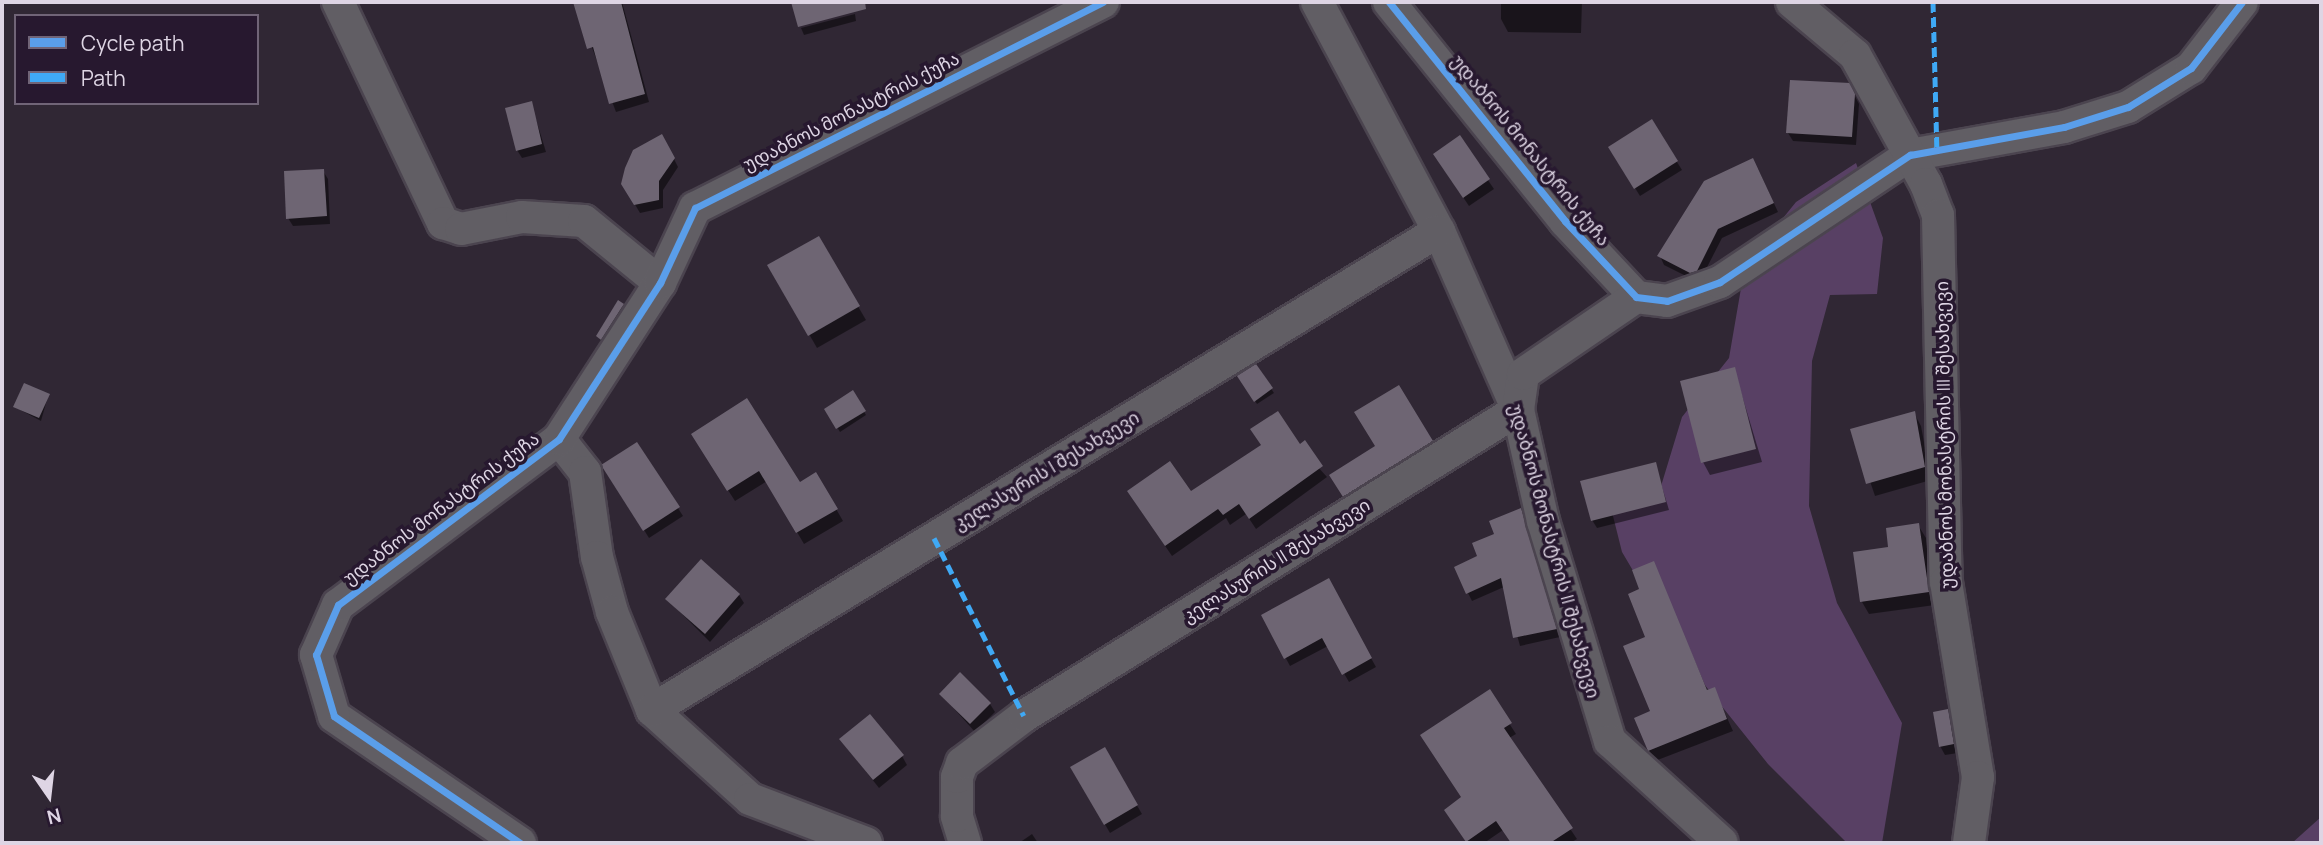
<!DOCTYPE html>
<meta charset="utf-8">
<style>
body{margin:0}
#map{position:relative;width:2323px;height:845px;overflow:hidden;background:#302734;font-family:Manrope,"Noto Sans Georgian",sans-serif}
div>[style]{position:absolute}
.green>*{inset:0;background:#584064}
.shadow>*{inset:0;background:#0007}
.building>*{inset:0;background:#6e6573}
.roads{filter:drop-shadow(2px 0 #4b444f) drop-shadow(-2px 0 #4b444f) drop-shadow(0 2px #4b444f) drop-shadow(0 -2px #4b444f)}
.street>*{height:32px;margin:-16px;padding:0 16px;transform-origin:16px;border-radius:16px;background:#615e64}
.quiet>*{height:5px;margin-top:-2.5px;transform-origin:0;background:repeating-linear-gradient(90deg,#3fa9f5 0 10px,transparent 0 15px)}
.cycleway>*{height:7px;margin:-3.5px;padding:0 3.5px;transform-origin:3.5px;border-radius:3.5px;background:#5a9eea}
span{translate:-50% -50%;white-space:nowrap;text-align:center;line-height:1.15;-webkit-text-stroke:7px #27182f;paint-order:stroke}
.street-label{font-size:18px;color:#ded5e4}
.frame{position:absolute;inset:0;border:4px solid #ded5e4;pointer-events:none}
.legend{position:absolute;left:14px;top:14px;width:245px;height:91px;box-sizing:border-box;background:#27182f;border:2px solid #706477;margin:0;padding:9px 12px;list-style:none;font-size:21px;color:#ded5e4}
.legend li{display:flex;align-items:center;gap:14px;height:35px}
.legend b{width:35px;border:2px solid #706477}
.north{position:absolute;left:14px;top:761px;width:70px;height:70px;-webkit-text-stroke:5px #27182f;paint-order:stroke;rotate:166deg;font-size:19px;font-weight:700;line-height:28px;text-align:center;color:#ded5e4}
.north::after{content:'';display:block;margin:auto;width:24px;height:32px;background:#ded5e4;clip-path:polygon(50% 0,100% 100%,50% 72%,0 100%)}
</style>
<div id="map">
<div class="green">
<div style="clip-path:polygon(1856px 163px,1883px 238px,1877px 294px,1830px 295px,1812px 361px,1809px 506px,1837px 603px,1902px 723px,1882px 843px,1847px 843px,1768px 764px,1688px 664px,1622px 552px,1611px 508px,1658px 496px,1682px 417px,1729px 358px,1745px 265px,1796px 202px)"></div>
<div style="clip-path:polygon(2321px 817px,2321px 843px,2292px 843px)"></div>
</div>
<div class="shadow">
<div style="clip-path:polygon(575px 2px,622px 2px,649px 102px,616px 112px)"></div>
<div style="clip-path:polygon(1501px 2px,1582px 2px,1581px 33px,1508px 32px,1501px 19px)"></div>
<div style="clip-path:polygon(855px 14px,856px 21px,804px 35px,801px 28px)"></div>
<div style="clip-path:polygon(1849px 85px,1859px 104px,1856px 145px,1793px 141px,1788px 133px)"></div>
<div style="clip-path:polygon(531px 103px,546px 152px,522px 158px,517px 150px)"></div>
<div style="clip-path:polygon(1652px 122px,1682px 170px,1640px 196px,1610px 148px)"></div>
<div style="clip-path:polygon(1459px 138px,1494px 189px,1469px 206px,1440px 163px)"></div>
<div style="clip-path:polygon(667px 145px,678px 167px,663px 190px,663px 208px,640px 213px,623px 184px)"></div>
<div style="clip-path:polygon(1758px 169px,1778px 212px,1722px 238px,1701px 279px,1696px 281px,1664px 265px,1660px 256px)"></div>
<div style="clip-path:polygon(323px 171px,328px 179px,330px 224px,293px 226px,288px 218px)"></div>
<div style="clip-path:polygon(818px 238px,866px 320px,817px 348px,770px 266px)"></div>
<div style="clip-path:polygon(619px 303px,628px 314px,603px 345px,598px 336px)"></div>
<div style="clip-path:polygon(1256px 366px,1274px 393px,1257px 404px,1239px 376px)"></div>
<div style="clip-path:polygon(1734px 369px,1762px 462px,1710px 475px,1703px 462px)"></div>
<div style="clip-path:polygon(1398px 387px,1436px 450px,1349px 504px,1336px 484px,1377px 447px)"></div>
<div style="clip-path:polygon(852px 393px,866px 415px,840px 432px,826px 409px)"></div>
<div style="clip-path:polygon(48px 396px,41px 421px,15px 407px)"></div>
<div style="clip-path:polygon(1914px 413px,1921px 426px,1931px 480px,1875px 496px,1853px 431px)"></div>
<div style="clip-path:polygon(637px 444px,683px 516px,649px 538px,604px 465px)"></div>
<div style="clip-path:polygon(699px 445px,799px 484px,816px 474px,843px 521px,804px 544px,767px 481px,735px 501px)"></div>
<div style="clip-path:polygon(1299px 446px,1327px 477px,1256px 529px,1246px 514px,1230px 525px,1226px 518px,1172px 556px,1135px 502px,1191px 494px)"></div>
<div style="clip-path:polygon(1655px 464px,1669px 510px,1597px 528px,1592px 520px)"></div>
<div style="clip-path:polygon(1520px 510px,1560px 637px,1520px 646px,1504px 587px,1472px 601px,1468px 593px,1480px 557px)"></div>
<div style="clip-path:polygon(1918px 525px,1926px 538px,1935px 605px,1869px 614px,1862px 602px)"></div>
<div style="clip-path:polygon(1653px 564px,1708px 692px,1714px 689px,1733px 731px,1655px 761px,1648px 749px,1652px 712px,1642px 590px)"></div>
<div style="clip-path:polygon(1328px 581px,1376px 667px,1349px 682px,1328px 646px,1290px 666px,1263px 616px)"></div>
<div style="clip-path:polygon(739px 595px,744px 603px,710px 642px,667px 599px)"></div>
<div style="clip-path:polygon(1489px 692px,1516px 734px,1509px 738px,1577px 839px,1570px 843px,1512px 843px,1503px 830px,1484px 843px,1468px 843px,1452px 820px,1463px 798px)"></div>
<div style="clip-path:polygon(941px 694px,990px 704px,995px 712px,975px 732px)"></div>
<div style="clip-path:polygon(1947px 711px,1958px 753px,1945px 755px,1940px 746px)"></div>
<div style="clip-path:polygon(841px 740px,902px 756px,907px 765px,879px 788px)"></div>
<div style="clip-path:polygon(1104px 749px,1142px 814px,1110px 833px,1072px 768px)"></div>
<div style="clip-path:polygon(1032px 834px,1038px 843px,1019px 843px)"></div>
</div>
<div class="building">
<div style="clip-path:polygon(573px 2px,621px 2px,645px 94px,609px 104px,593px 47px,587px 49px)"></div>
<div style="clip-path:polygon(791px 2px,865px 2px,866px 9px,798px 27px)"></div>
<div style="clip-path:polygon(1790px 80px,1850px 83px,1855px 94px,1852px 137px,1786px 133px)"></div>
<div style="clip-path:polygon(532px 101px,542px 144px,516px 151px,505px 108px)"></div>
<div style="clip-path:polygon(1652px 119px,1678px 161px,1634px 189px,1608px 147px)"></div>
<div style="clip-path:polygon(662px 134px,675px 158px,659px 181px,659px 200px,634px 205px,621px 184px,625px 168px,633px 150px)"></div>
<div style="clip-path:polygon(1460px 135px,1490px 179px,1463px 198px,1433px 154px)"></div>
<div style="clip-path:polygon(1753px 158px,1774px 203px,1718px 229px,1697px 271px,1690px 273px,1657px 256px,1704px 181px)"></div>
<div style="clip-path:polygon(324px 169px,327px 216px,286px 219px,284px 171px)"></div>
<div style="clip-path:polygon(819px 236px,860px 306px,808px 336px,767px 265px)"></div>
<div style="clip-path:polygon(618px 300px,624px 304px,601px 340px,596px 336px)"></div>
<div style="clip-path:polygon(1256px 364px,1273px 388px,1254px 402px,1237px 376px)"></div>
<div style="clip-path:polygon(1735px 367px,1756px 449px,1701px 463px,1680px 381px)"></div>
<div style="clip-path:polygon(24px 383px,50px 394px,39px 418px,13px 407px)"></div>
<div style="clip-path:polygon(1399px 385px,1433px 441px,1343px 497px,1329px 475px,1375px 446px,1354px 412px)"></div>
<div style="clip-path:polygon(853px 390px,866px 411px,836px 429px,824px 409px)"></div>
<div style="clip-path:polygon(747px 398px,800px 482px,816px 472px,838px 509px,796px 533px,759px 471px,727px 491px,691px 434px)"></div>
<div style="clip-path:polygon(1278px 411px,1300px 444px,1305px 440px,1323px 466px,1249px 519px,1239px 504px,1223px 515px,1218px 509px,1165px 546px,1127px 491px,1170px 461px,1191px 491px,1261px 445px,1250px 429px)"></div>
<div style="clip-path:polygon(1915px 411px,1925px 467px,1866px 484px,1850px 429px)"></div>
<div style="clip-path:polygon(637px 442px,680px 507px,643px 531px,601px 465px)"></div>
<div style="clip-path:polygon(1656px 462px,1666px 502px,1591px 521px,1580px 481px)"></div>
<div style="clip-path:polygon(1521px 508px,1557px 629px,1513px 638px,1501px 578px,1466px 594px,1454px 567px,1477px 556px,1472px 543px,1494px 534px,1489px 521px)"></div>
<div style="clip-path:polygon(1919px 523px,1929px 592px,1860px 602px,1853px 552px,1888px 547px,1886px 528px)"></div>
<div style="clip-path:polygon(701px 559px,740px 594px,705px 634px,665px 599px)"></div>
<div style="clip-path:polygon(1654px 561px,1707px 690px,1715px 687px,1727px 719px,1648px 751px,1634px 718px,1650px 711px,1623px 646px,1645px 637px,1628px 594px,1639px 589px,1632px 570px)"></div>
<div style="clip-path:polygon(1329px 578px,1372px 658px,1342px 675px,1322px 638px,1284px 659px,1261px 615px)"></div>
<div style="clip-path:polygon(960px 672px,991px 703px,970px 724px,939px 694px)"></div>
<div style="clip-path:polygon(1490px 689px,1512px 723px,1504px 728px,1573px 828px,1550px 843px,1511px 843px,1496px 821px,1466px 842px,1444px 810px,1461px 797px,1420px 735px)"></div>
<div style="clip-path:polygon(1948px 709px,1954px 744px,1939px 747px,1933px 712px)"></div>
<div style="clip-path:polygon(870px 714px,904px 755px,873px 780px,839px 739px)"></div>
<div style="clip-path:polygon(1105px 747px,1138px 805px,1104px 825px,1070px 767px)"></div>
</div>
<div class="roads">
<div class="street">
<div style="left:338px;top:2px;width:245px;rotate:64.6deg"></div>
<div style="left:443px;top:223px;width:19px;rotate:18deg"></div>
<div style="left:461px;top:229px;width:62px;rotate:-11.1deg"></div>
<div style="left:522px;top:217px;width:62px;rotate:3.7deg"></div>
<div style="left:584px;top:221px;width:98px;rotate:39.2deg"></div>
<div style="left:1317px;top:2px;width:259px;rotate:62deg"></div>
<div style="left:1439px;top:231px;width:196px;rotate:66.2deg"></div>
<div style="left:1518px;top:410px;width:114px;rotate:77.3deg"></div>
<div style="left:1543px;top:521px;width:230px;rotate:73.1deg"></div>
<div style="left:1610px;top:741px;width:151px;rotate:42.3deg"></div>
<div style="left:1389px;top:2px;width:281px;rotate:51.2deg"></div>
<div style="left:1565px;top:221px;width:104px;rotate:46.9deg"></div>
<div style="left:1636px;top:297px;width:31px;rotate:7deg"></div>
<div style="left:1667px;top:301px;width:56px;rotate:-19.7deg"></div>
<div style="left:1720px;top:282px;width:229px;rotate:-33.8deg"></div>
<div style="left:1910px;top:155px;width:157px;rotate:-10.3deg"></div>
<div style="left:2064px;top:127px;width:67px;rotate:-17.4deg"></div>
<div style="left:2128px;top:107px;width:74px;rotate:-31.8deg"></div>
<div style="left:2191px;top:68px;width:83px;rotate:-52.3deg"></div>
<div style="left:1792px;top:2px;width:82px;rotate:40.1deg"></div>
<div style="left:1855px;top:55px;width:147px;rotate:61.2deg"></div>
<div style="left:1926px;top:184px;width:33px;rotate:69deg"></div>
<div style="left:1938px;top:215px;width:367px;rotate:88.8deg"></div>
<div style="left:1946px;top:582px;width:198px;rotate:80.7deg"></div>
<div style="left:1978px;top:777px;width:67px;rotate:97.8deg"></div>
<div style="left:559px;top:439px;width:42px;rotate:51.8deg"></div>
<div style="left:585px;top:472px;width:86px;rotate:82deg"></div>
<div style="left:597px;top:557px;width:57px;rotate:74.7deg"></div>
<div style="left:612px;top:612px;width:106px;rotate:67.8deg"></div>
<div style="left:652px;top:710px;width:132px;rotate:42.2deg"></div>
<div style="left:750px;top:799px;width:124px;rotate:20.8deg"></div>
<div style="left:652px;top:710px;width:921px;rotate:-31.33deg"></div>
<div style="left:520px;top:843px;width:225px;rotate:-145.7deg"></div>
<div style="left:334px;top:716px;width:64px;rotate:-106.4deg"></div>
<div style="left:316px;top:655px;width:55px;rotate:-66.3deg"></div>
<div style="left:338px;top:605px;width:276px;rotate:-36.9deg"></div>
<div style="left:559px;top:439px;width:186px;rotate:-57.1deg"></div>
<div style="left:660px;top:283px;width:83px;rotate:-65deg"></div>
<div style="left:695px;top:208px;width:457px;rotate:-26.8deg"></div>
<div style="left:965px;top:843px;width:28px;rotate:-107deg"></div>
<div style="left:957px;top:816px;width:39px;rotate:-90deg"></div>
<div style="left:957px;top:777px;width:15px;rotate:-70deg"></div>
<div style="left:962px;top:763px;width:78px;rotate:-37.2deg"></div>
<div style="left:1024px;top:716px;width:581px;rotate:-31.78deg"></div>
<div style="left:1518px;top:410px;width:36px;rotate:-82deg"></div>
<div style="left:1523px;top:374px;width:137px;rotate:-34.3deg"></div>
</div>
</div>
<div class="quiet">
<div style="left:1933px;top:2px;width:150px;rotate:88.5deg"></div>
<div style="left:934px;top:538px;width:199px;rotate:63.2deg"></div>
</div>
<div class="cycleway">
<div style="left:1389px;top:2px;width:281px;rotate:51.2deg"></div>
<div style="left:1565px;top:221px;width:104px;rotate:46.9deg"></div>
<div style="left:1636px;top:297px;width:31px;rotate:7deg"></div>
<div style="left:1667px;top:301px;width:56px;rotate:-19.7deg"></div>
<div style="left:1720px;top:282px;width:229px;rotate:-33.8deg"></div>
<div style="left:1910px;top:155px;width:157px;rotate:-10.3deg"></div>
<div style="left:2064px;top:127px;width:67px;rotate:-17.4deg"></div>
<div style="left:2128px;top:107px;width:74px;rotate:-31.8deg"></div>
<div style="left:2191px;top:68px;width:83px;rotate:-52.3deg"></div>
<div style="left:520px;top:843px;width:225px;rotate:-145.7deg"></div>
<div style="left:334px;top:716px;width:64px;rotate:-106.4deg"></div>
<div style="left:316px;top:655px;width:55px;rotate:-66.3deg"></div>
<div style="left:338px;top:605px;width:276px;rotate:-36.9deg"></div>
<div style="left:559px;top:439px;width:186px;rotate:-57.1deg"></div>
<div style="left:660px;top:283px;width:83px;rotate:-65deg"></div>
<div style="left:695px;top:208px;width:457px;rotate:-26.8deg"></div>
</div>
<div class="street-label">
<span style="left:851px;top:111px;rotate:-27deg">უდაბნოს მონასტრის ქუჩა</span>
<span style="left:1531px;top:150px;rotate:51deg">უდაბნოს მონასტრის ქუჩა</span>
<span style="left:1944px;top:435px;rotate:-91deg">უდაბნოს მონასტრის III შესახვევი</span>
<span style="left:1046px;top:470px;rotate:-31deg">კელასურის I შესახვევი</span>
<span style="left:441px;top:508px;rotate:-37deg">უდაბნოს მონასტრის ქუჩა</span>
<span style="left:1555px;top:551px;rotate:75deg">უდაბნოს მონასტრის II შესახვევი</span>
<span style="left:1276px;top:560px;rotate:-32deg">კელასურის II შესახვევი</span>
</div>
<div class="frame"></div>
<ul class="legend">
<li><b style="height:9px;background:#5a9eea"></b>Cycle path</li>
<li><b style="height:9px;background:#3fa9f5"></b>Path</li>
</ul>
<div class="north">N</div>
</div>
